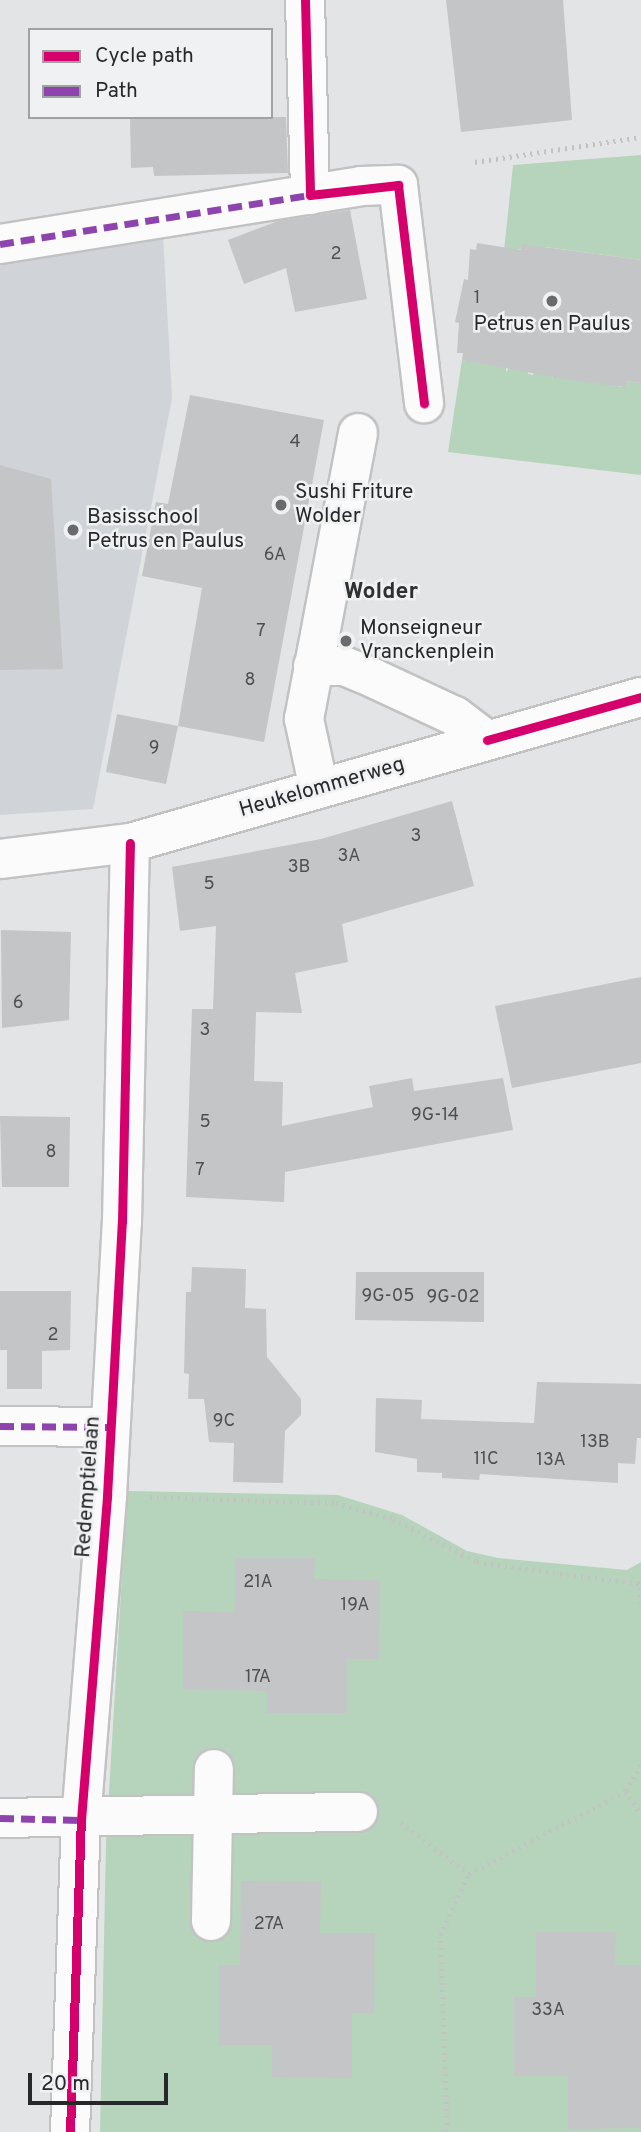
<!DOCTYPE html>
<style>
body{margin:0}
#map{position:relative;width:641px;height:2132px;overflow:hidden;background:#e3e4e5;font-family:Overpass,sans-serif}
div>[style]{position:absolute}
.built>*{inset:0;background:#d0d4d9}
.green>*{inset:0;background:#b6d4bc}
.building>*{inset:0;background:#c4c5c6}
.path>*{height:4.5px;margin-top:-2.25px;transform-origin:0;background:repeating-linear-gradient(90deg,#c2c2c3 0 2px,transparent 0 7px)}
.roads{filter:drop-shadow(2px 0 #c2c2c3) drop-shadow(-2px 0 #c2c2c3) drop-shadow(0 2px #c2c2c3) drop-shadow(0 -2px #c2c2c3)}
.minor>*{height:38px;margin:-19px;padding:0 19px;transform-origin:19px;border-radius:19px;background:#fbfbfb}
.quiet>*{height:7px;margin-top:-3.5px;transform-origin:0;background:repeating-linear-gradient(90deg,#8e44ad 0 14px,transparent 0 21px)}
.cycleway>*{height:9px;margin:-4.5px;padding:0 4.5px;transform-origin:4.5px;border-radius:4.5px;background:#d6006c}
.dots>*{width:19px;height:19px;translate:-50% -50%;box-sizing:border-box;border:4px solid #f0f1f3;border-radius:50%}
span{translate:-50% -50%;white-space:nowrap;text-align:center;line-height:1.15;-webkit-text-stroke:5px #f0f1f3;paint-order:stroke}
.number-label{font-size:18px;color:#4e4f50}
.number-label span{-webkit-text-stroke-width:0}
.poi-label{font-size:21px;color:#272829}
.left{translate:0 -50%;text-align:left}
.street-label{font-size:21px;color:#272829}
.neighbourhood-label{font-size:23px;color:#2f3032;font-weight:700}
.legend{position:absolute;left:28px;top:28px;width:245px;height:91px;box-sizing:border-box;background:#f0f1f3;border:2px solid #a0a1a2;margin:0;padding:9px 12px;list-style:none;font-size:21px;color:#272829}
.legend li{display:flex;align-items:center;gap:14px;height:35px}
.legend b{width:35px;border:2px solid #a0a1a2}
.scale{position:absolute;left:28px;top:2073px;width:140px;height:32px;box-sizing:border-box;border:4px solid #272829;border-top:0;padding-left:9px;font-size:21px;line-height:24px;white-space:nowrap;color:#272829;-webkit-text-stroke:5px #f0f1f3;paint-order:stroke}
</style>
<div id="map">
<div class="built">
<div style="clip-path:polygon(163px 235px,172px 398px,93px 809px,0 815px,0 254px)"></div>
</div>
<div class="green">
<div style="clip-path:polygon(641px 155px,641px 260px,546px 247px,504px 251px,513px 165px)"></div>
<div style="clip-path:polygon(462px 360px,506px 366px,506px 372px,511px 366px,529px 369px,528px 374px,533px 375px,534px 369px,552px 372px,552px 378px,557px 372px,622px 387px,627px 381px,641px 383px,641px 475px,448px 452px)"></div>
<div style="clip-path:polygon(127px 1491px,338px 1495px,402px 1515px,467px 1551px,498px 1558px,627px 1570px,641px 1562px,641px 2132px,100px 2132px,106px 1842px)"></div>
</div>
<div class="building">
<div style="clip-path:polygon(446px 0,563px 0,572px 120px,461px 132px)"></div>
<div style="clip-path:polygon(130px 117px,286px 117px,288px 173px,154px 176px,153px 167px,131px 168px)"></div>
<div style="clip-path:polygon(350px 210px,367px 299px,295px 312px,286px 268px,244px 284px,228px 240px,278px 221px)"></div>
<div style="clip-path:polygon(477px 243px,521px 250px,522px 244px,641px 260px,641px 383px,627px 381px,626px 387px,575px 381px,462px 360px,463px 353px,457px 353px,459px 323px,455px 322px,464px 279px,468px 280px,470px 249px,476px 250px)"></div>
<div style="clip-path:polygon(190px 395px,324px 420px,264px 742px,178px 726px,202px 588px,142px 576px,156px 502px,168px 504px)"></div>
<div style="clip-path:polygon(0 465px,51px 479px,63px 669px,0 670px)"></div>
<div style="clip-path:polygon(117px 714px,178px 726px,166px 784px,106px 772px)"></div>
<div style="clip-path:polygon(452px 801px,474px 886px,342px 924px,348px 962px,295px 973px,302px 1013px,256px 1012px,254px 1081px,283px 1082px,282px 1126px,373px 1107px,369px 1086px,412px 1078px,414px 1091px,503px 1078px,513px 1130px,285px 1172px,284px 1202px,186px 1197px,192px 1009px,213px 1009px,216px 926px,180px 931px,172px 867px,321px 839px)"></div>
<div style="clip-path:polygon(1px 930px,71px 932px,69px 1020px,2px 1028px)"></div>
<div style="clip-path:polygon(641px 977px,641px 1063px,512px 1088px,495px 1006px)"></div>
<div style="clip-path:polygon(0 1116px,70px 1117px,69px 1187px,2px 1187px)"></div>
<div style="clip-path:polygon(192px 1267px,246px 1269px,245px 1308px,266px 1309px,267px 1357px,301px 1399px,301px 1415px,285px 1431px,283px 1483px,233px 1482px,234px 1443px,209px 1442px,204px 1399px,188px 1399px,189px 1374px,184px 1373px,186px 1292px,191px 1292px)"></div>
<div style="clip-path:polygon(356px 1272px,484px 1272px,484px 1322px,355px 1320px)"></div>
<div style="clip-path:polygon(0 1291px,71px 1291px,70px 1350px,42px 1351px,42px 1389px,7px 1389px,7px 1350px,0 1350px)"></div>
<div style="clip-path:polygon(537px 1382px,641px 1384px,641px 1438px,637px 1438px,635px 1464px,618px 1463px,618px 1483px,480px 1474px,479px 1480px,442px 1478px,442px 1473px,417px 1472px,417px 1459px,375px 1452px,376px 1398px,422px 1400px,421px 1419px,534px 1423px)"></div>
<div style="clip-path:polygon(235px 1558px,315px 1558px,314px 1579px,380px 1580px,379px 1659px,347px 1659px,347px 1713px,267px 1713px,267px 1691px,183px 1690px,183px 1611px,235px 1612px)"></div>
<div style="clip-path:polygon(241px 1881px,321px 1882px,320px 1933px,375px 1933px,374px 2013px,352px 2013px,352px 2078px,272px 2077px,272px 2045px,219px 2045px,219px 1965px,240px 1965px)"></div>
<div style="clip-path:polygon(536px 1932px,616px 1932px,615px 1965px,641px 1965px,641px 2128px,568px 2129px,568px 2076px,514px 2076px,514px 1997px,536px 1997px)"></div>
</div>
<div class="path">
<div style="left:475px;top:162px;width:168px;rotate:-8.6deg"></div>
<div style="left:150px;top:1497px;width:186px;rotate:1.8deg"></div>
<div style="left:336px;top:1503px;width:59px;rotate:15.7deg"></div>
<div style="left:393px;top:1519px;width:94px;rotate:27.1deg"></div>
<div style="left:477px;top:1562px;width:163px;rotate:7.7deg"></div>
<div style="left:641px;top:1581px;width:25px;rotate:90deg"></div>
<div style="left:626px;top:1791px;width:28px;rotate:58deg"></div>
<div style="left:401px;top:1823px;width:85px;rotate:36.9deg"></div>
<div style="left:469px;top:1874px;width:178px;rotate:-27.9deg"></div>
<div style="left:626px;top:1791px;width:30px;rotate:-60deg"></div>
<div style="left:447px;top:2132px;width:197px;rotate:-92deg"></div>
<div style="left:440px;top:1935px;width:68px;rotate:-64.6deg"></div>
</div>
<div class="roads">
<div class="minor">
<div style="left:305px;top:0;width:195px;rotate:88.5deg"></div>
<div style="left:0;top:244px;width:366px;rotate:-9.1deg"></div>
<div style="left:361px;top:186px;width:37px;rotate:-2deg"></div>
<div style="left:398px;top:185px;width:220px;rotate:83.2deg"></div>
<div style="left:313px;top:666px;width:31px"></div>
<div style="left:344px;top:666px;width:31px;rotate:22deg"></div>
<div style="left:373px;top:678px;width:90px;rotate:24.9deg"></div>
<div style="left:455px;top:716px;width:40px;rotate:37deg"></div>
<div style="left:319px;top:789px;width:72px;rotate:-102.1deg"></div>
<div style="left:304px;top:719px;width:291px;rotate:-79.3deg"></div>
<div style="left:0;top:859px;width:131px;rotate:-7deg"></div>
<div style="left:130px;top:843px;width:531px;rotate:-15.95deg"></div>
<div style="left:0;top:1426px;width:110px;rotate:0.5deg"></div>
<div style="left:0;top:1818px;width:358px;rotate:-1deg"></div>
<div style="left:211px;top:1921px;width:152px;rotate:-88.9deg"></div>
<div style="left:70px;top:2132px;width:312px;rotate:-88deg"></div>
<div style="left:81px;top:1820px;width:325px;rotate:-85.4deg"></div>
<div style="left:107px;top:1496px;width:274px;rotate:-86.9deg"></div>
<div style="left:122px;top:1222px;width:379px;rotate:-88.8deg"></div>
</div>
</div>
<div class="quiet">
<div style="left:0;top:244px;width:314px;rotate:-9deg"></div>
<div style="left:0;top:1426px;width:110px;rotate:0.5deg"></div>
<div style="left:0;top:1818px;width:81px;rotate:1.4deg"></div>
</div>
<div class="cycleway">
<div style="left:305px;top:0;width:195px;rotate:88.5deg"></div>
<div style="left:310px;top:195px;width:89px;rotate:-6.5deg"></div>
<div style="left:398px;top:185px;width:220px;rotate:83.2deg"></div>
<div style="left:487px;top:740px;width:160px;rotate:-15.6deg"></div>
<div style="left:70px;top:2132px;width:312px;rotate:-88deg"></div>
<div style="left:81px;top:1820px;width:325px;rotate:-85.4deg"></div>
<div style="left:107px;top:1496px;width:274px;rotate:-86.9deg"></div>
<div style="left:122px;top:1222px;width:379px;rotate:-88.8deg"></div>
</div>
<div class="dots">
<div style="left:552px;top:301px;background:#696a6b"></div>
<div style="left:281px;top:505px;background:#696a6b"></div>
<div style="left:73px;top:530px;background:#696a6b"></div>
<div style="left:346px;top:641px;background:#696a6b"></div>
</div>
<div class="number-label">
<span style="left:336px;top:255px">2</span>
<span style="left:477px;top:299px">1</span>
<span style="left:295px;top:443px">4</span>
<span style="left:275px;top:556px">6A</span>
<span style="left:261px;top:632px">7</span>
<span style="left:250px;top:681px">8</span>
<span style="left:154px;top:749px">9</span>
<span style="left:416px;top:837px">3</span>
<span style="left:349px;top:857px">3A</span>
<span style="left:299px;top:868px">3B</span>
<span style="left:209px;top:885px">5</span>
<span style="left:18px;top:1004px">6</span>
<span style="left:205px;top:1031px">3</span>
<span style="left:435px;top:1116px">9G-14</span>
<span style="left:205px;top:1123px">5</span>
<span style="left:51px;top:1153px">8</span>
<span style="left:200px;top:1171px">7</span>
<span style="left:388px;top:1297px">9G-05</span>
<span style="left:453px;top:1298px">9G-02</span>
<span style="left:53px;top:1336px">2</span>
<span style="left:224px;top:1422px">9C</span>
<span style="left:595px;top:1443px">13B</span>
<span style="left:486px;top:1460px">11C</span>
<span style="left:551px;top:1461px">13A</span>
<span style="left:258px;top:1583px">21A</span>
<span style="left:355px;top:1606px">19A</span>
<span style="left:258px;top:1678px">17A</span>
<span style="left:269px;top:1925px">27A</span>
<span style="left:548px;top:2011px">33A</span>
</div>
<div class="poi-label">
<span style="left:552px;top:325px">Petrus en Paulus</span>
<span class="left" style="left:295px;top:505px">Sushi Friture<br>Wolder</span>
<span class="left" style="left:87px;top:530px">Basisschool<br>Petrus en Paulus</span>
<span class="left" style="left:360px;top:641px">Monseigneur<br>Vranckenplein</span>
</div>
<div class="street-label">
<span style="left:322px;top:788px;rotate:-16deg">Heukelommerweg</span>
<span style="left:89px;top:1487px;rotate:-86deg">Redemptielaan</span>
</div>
<div class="neighbourhood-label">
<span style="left:381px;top:593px">Wolder</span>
</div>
<ul class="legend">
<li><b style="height:9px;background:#d6006c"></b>Cycle path</li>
<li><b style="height:9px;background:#8e44ad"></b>Path</li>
</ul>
<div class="scale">20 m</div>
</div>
